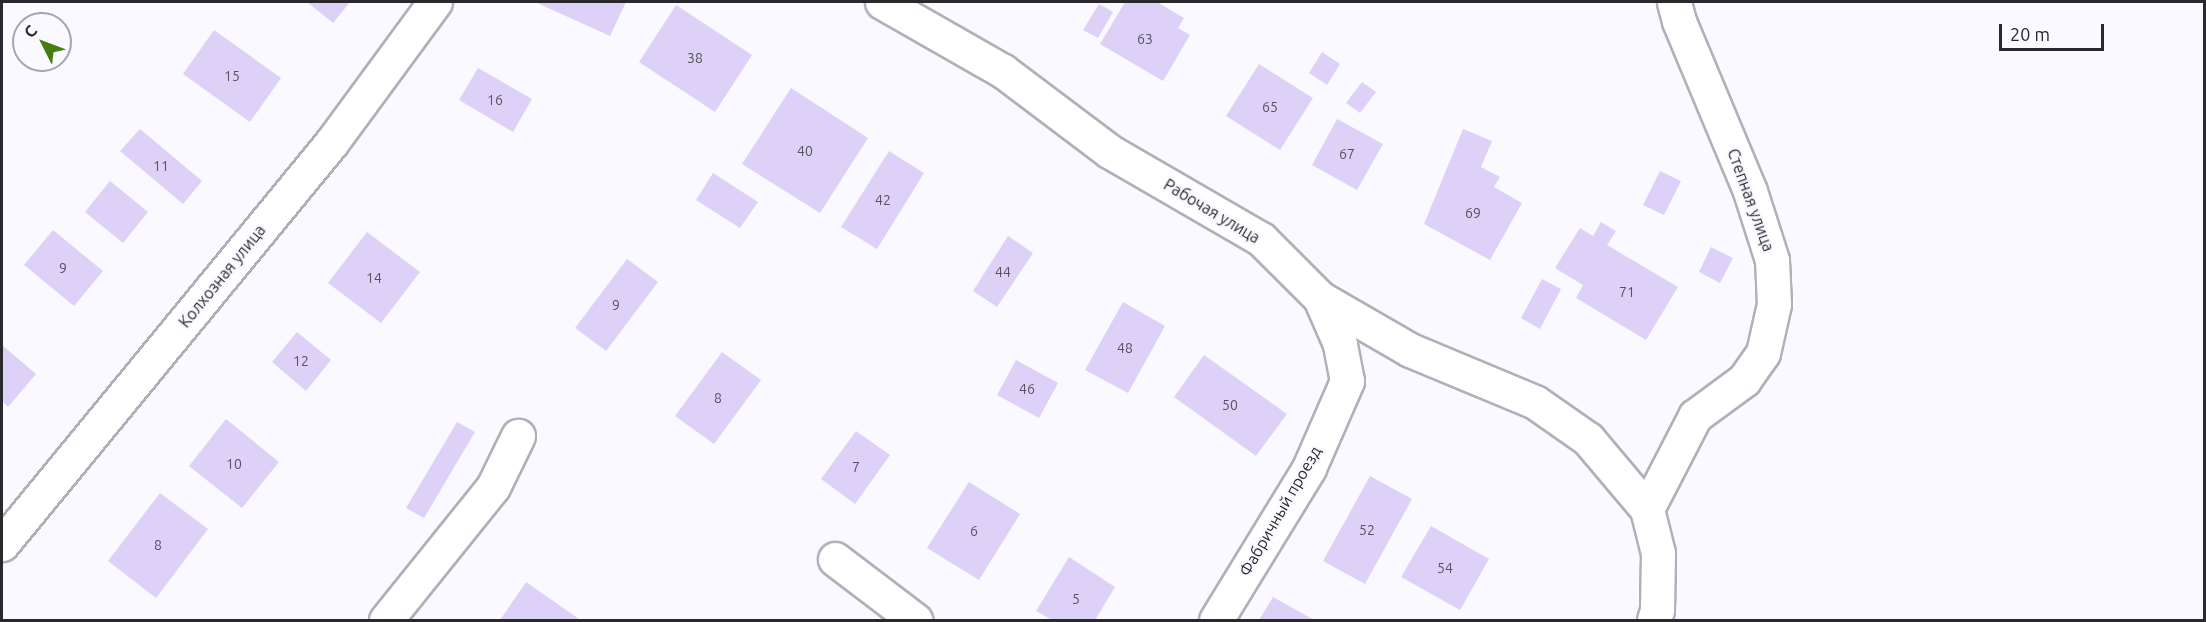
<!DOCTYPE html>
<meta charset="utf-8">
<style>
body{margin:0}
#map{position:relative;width:2206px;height:622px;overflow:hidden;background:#faf9ff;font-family:Ubuntu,sans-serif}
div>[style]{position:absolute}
.building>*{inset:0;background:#ddd1f7}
.roads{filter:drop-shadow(2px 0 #b2afb9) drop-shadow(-2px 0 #b2afb9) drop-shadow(0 2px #b2afb9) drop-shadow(0 -2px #b2afb9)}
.minor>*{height:33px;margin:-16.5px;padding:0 16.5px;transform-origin:16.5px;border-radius:16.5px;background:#fff}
span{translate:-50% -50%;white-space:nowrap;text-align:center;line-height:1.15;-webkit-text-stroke:5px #faf9ff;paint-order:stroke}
.number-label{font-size:14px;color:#56525f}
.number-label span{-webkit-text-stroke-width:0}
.street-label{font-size:16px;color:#29282c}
.frame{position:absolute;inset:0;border:3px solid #29282c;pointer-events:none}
.north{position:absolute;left:12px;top:12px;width:60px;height:60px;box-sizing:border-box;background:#faf9ff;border:2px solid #a6a5ab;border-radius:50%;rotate:312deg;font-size:16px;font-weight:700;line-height:24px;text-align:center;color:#29282c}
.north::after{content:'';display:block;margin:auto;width:21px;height:27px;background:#467c10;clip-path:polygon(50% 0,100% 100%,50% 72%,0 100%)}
.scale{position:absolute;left:1999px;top:24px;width:105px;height:27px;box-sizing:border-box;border:3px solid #29282c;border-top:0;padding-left:8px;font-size:18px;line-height:21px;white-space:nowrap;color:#29282c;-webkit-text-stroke:4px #faf9ff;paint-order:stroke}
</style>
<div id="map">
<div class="building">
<div style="clip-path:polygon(307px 2px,350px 2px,333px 23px)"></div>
<div style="clip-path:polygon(535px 2px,626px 2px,610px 36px)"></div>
<div style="clip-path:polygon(1125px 2px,1157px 2px,1184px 18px,1178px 28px,1190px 35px,1163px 81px,1100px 44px)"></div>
<div style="clip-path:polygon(1099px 4px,1113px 12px,1098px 38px,1083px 30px)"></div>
<div style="clip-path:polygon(676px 5px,752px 55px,715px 112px,639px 62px)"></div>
<div style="clip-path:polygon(214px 30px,281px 78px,250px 122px,183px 74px)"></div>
<div style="clip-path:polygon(1322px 52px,1340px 64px,1327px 85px,1309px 73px)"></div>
<div style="clip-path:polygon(1259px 64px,1313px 98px,1280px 150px,1226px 116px)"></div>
<div style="clip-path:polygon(478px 68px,532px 99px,513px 132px,459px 100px)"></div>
<div style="clip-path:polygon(1362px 82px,1376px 92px,1360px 113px,1346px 103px)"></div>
<div style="clip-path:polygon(791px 88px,868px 138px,820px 213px,742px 164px)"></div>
<div style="clip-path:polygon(1337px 119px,1383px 144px,1357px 190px,1312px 165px)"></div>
<div style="clip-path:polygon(140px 129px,202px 181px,183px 204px,120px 151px)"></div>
<div style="clip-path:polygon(1463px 129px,1492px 141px,1481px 167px,1500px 177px,1494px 187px,1522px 203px,1490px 260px,1424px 224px)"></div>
<div style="clip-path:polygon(889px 151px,924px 173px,877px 249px,841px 227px)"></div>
<div style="clip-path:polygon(1660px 171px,1681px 181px,1664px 215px,1643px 205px)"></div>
<div style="clip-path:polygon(713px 173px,758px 202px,740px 228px,696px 200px)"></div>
<div style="clip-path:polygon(110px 181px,148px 212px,123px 243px,85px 212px)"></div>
<div style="clip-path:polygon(1601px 222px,1616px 231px,1607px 245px,1678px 287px,1646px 340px,1576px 298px,1583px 285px,1555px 268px,1580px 228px,1593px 236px)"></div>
<div style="clip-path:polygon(53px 230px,103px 271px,74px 306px,24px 265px)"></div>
<div style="clip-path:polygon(367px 232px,420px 272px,381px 323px,328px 283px)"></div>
<div style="clip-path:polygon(1008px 236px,1033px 253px,997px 307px,973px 291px)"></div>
<div style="clip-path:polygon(1711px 247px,1733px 258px,1720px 283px,1699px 272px)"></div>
<div style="clip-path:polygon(627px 259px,658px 282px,606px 351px,575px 328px)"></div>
<div style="clip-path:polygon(1542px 279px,1561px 289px,1540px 329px,1521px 318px)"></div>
<div style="clip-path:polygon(1123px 302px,1165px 326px,1128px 393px,1085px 370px)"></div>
<div style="clip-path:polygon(297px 332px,331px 360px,306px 391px,272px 362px)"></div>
<div style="clip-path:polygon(2px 345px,36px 374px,8px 407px,2px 401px)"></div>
<div style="clip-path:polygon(722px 352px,761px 380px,714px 444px,675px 416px)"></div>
<div style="clip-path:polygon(1204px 355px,1287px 414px,1256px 456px,1174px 397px)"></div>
<div style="clip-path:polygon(1016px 360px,1058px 383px,1039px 418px,997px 395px)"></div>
<div style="clip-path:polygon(226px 419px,279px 462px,242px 508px,189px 466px)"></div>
<div style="clip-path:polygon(457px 422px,475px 432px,424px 518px,406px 508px)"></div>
<div style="clip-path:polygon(856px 431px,890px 455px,855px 504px,821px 479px)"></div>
<div style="clip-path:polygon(1370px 476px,1412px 499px,1365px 584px,1323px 561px)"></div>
<div style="clip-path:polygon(969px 482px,1020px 514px,979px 580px,927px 548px)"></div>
<div style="clip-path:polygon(160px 493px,208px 529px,156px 598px,108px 561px)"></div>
<div style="clip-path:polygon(1431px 526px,1489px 559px,1460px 610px,1401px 577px)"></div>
<div style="clip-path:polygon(1069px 557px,1115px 587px,1095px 620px,1052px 620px,1036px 611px)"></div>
<div style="clip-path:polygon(526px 582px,579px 619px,578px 620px,500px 620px)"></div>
<div style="clip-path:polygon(1273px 597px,1314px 620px,1259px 620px)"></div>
</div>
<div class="roads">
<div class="minor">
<div style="left:882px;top:2px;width:139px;rotate:29.7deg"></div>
<div style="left:1003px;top:71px;width:133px;rotate:37deg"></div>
<div style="left:1109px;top:151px;width:176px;rotate:30.1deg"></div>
<div style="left:1261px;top:239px;width:83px;rotate:45deg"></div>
<div style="left:1320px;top:298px;width:104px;rotate:30deg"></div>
<div style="left:1410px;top:350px;width:135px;rotate:22.6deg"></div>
<div style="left:1535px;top:402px;width:65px;rotate:34.9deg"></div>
<div style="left:1588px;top:439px;width:92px;rotate:49.9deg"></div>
<div style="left:1647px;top:509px;width:45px;rotate:76deg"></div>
<div style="left:1658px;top:553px;width:57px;rotate:91deg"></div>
<div style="left:1657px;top:610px;width:10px;rotate:107deg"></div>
<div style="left:1647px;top:509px;width:105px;rotate:-62.7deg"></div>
<div style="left:1695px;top:416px;width:61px;rotate:-36.3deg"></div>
<div style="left:1744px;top:380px;width:33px;rotate:-55deg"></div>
<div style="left:1763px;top:353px;width:50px;rotate:-77.3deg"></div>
<div style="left:1774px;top:304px;width:44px;rotate:-92.6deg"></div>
<div style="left:1772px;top:260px;width:72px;rotate:-107.7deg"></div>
<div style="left:1750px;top:191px;width:184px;rotate:-112.7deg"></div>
<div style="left:1679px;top:21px;width:20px;rotate:-105deg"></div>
<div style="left:2px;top:544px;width:520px;rotate:-50.62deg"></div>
<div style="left:332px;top:142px;width:174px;rotate:-53.7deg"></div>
<div style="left:835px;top:559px;width:101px;rotate:37.3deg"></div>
<div style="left:386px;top:620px;width:171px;rotate:-51.2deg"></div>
<div style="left:493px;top:487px;width:57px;rotate:-63.9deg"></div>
<div style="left:1216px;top:620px;width:178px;rotate:-58.5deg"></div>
<div style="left:1309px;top:468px;width:95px;rotate:-66.4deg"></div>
<div style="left:1347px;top:381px;width:38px;rotate:-101deg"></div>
<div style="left:1340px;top:344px;width:50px;rotate:-113.5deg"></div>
</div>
</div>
<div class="number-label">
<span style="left:1145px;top:39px">63</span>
<span style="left:695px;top:58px">38</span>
<span style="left:232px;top:76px">15</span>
<span style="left:495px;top:100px">16</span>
<span style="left:1270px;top:107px">65</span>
<span style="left:805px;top:151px">40</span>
<span style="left:1347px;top:154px">67</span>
<span style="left:161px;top:166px">11</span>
<span style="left:883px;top:200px">42</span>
<span style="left:1473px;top:213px">69</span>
<span style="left:63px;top:268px">9</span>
<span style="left:1003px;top:272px">44</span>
<span style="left:374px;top:278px">14</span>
<span style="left:1627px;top:292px">71</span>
<span style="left:616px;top:305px">9</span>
<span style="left:1125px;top:348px">48</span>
<span style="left:301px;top:361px">12</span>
<span style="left:1027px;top:389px">46</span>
<span style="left:718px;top:398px">8</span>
<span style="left:1230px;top:405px">50</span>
<span style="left:234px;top:464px">10</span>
<span style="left:856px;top:467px">7</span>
<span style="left:1367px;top:530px">52</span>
<span style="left:974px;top:531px">6</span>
<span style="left:158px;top:545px">8</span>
<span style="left:1445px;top:568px">54</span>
<span style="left:1076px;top:599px">5</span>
</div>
<div class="street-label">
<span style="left:1751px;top:200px;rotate:70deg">Степная улица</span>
<span style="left:1212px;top:211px;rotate:31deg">Рабочая улица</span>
<span style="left:222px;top:276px;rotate:-51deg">Колхозная улица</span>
<span style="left:1280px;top:511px;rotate:-60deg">Фабричный проезд</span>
</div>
<div class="frame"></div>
<div class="north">С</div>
<div class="scale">20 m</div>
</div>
